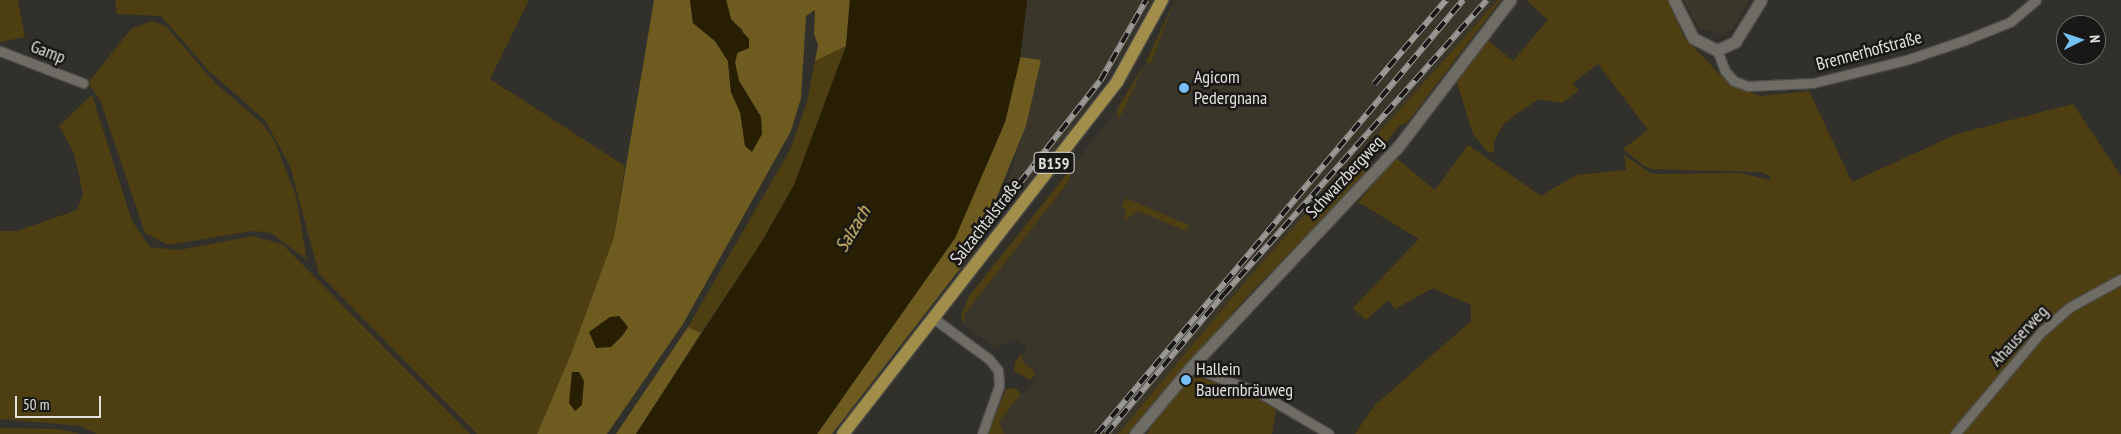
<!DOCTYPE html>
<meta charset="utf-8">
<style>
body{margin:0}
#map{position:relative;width:2121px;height:434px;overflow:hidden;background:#32302b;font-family:"PT Sans Narrow",sans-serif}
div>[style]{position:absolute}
.built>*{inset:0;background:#3a362a}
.green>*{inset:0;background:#4d3f11}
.forest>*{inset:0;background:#6d5b20}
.water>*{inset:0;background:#281e01}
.roads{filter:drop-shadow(1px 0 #4e4c48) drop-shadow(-1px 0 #4e4c48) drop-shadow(0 1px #4e4c48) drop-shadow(0 -1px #4e4c48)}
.minor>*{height:9px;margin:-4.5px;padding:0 4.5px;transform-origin:4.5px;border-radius:4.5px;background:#6e6c65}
.tertiary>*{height:11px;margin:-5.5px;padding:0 5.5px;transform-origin:5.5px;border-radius:5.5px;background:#6e6c65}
.primary>*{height:12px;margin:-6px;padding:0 6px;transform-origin:6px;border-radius:6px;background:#a28e4b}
.rail>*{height:5.5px;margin-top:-2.75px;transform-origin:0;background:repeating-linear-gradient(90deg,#191816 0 11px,#9a9995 0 22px);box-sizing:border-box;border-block:1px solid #9a9995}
.dots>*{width:14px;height:14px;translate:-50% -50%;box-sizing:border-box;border:2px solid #191816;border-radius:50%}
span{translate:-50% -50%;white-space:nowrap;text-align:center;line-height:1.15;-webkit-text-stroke:5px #191816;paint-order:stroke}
.shield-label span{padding:1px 4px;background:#191816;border:1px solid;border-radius:4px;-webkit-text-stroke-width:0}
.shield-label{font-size:16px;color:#e2e1de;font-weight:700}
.street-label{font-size:18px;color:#e2e1de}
.poi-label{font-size:18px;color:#e2e1de}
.left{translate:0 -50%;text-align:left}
.water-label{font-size:19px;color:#e3c772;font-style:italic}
.north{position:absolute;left:2056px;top:15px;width:50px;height:50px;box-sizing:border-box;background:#191816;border:1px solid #696866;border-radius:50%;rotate:86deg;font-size:14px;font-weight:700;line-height:20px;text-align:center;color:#e2e1de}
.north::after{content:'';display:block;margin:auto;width:18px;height:22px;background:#75c0f6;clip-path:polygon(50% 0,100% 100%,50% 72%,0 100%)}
.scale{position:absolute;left:15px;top:396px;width:86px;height:22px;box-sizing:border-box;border:2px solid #e2e1de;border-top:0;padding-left:6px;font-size:15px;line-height:18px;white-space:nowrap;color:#e2e1de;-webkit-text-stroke:4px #191816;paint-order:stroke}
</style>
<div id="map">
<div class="built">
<div style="clip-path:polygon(1027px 0,1152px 0,1123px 53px,1065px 138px,1014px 199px,1004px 191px,1026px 126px,1041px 60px,1020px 56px)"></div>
<div style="clip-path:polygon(1175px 0,1498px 0,1256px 269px,1118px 434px,1004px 434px,999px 423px,1021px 394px,1029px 390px,1036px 374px,1022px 361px,1026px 348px,1015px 339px,996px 348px,964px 325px,964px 315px,1067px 184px,1077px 161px,1117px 109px,1146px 62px)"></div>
<div style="clip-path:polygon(1684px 0,1750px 0,1732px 29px,1722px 35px,1699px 28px)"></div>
</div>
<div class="green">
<div style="clip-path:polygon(0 0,18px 0,25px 37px,0 42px)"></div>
<div style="clip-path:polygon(115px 0,529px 0,490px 79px,625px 166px,614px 237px,571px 354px,537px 434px,477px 434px,319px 274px,290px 166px,265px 120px,210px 72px,161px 16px,117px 14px)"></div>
<div style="clip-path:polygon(1175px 0,1151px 63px,1146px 62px,1119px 119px,1117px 109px,1146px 62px)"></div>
<div style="clip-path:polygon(1498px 0,1501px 0,1407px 123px,1399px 126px,1371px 162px,1369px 171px,1244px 300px,1128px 434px,1118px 434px,1256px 269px)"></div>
<div style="clip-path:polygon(1526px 0,1668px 0,1684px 37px,1727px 82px,1760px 96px,1809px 91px,1852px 182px,1957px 134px,2073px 104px,2121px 176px,2121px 276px,2063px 308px,2024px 346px,1951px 434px,1355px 434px,1375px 405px,1471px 321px,1471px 305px,1433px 288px,1395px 309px,1388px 300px,1366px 320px,1353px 308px,1419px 239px,1358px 202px,1396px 158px,1435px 190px,1468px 145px,1541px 196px,1576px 175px,1626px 170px,1624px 155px,1652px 174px,1739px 173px,1771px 180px,1770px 176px,1761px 172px,1651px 169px,1641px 164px,1623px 149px,1648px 130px,1598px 64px,1573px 83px,1579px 90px,1562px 103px,1539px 99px,1516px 114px,1502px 126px,1494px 142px,1494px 153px,1487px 151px,1473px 134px,1456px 80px,1485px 38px,1513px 61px,1548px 20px)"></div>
<div style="clip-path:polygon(152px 21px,166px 26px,215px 83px,263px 124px,275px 142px,296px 196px,307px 260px,271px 233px,253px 231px,168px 245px,145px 233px,100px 100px,88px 83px,131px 29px)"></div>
<div style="clip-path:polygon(846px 46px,794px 185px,761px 243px,701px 333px,688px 327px,791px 148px,807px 102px,815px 61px)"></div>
<div style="clip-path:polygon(92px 95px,132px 221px,150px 247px,179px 250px,252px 236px,282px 244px,470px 434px,97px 434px,80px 426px,0 419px,0 231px,17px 231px,77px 210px,83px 194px,74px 153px,59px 126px)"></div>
<div style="clip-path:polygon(1077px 161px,1067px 184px,964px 315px,964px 325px,961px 317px,969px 296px)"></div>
<div style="clip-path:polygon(1126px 198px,1189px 225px,1186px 231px,1138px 211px,1124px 221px,1126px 209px,1121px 207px)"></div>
<div style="clip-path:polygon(2121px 283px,2121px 434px,1959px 434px,2058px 321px)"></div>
<div style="clip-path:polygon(1023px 352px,1022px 361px,1036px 374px,1030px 380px,1014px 371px,1015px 362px)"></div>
<div style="clip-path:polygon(1198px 376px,1253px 395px,1276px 410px,1272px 434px,1147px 434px,1164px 407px,1187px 381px)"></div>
<div style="clip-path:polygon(1015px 388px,1021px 394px,999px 422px,1004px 434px,988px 434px,1006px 389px)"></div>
<div style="clip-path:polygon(0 428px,59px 429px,81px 434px,0 434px)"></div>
</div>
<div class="forest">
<div style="clip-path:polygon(654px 0,690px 0,693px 23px,715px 41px,728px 61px,731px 92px,740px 112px,761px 117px,739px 81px,735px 63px,743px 30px,731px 20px,726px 0,850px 0,846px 46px,815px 61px,818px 45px,814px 34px,815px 10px,806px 16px,801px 98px,791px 131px,683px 324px,607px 434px,537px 434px,571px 354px,614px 237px)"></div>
<div style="clip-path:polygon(1020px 57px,1041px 60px,1026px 126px,976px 248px,832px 434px,817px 434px,955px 238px,1005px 122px)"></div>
<div style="clip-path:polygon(688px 327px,701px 333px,636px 434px,616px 434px)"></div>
</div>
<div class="water">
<div style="clip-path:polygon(690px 0,726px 0,731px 19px,749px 39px,749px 48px,737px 53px,735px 63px,739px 81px,761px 117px,762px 134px,752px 152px,745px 146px,740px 112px,731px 92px,728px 61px,715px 41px,693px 23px)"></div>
<div style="clip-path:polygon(850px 0,1027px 0,1020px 59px,1005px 122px,955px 238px,817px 434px,636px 434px,761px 243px,794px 185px,846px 46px)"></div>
<div style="clip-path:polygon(619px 316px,628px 327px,623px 335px,611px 347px,596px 348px,589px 332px,610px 317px)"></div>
<div style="clip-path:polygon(572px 372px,579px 372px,584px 381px,582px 405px,575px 411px,569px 403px)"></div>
</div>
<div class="roads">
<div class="minor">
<div style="left:1717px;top:50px;width:22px;rotate:69deg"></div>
<div style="left:1725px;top:71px;width:13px;rotate:48deg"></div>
<div style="left:1734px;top:81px;width:15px;rotate:20deg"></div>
<div style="left:1748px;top:86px;width:65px;rotate:-2.6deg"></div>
<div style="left:1813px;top:83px;width:96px;rotate:-13.9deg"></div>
<div style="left:1906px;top:60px;width:62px;rotate:-18.7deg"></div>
<div style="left:1965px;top:40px;width:48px;rotate:-21.8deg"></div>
<div style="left:2010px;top:22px;width:34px;rotate:-40deg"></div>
<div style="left:0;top:51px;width:89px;rotate:21.1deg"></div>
<div style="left:933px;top:318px;width:69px;rotate:36.2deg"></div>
<div style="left:989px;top:359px;width:14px;rotate:51deg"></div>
<div style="left:998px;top:370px;width:16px;rotate:86deg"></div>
<div style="left:999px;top:386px;width:51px;rotate:109.5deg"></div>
<div style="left:1191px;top:367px;width:72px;rotate:20.5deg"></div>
<div style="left:1258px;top:392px;width:82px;rotate:30.6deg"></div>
<div style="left:1955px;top:434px;width:132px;rotate:-49.9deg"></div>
<div style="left:2040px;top:333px;width:40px;rotate:-41deg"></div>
<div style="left:2070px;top:307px;width:58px;rotate:-28.8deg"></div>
</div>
<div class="tertiary">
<div style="left:1674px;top:0;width:42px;rotate:63.4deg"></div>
<div style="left:1693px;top:38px;width:27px;rotate:27deg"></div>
<div style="left:1717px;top:50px;width:20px;rotate:-24deg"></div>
<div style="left:1735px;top:42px;width:49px;rotate:-58.2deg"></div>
<div style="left:1135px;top:434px;width:87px;rotate:-50.1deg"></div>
<div style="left:1191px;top:367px;width:301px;rotate:-46.8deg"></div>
<div style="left:1397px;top:148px;width:186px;rotate:-52.6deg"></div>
</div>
<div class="primary">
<div style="left:843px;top:434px;width:446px;rotate:-52.1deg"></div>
<div style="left:1117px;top:82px;width:94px;rotate:-61.2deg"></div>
</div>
</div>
<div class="rail">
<div style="left:1374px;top:84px;width:111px;rotate:-49.4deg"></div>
<div style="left:992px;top:218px;width:174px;rotate:-51.8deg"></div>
<div style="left:1100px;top:81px;width:93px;rotate:-60.4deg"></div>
<div style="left:1097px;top:434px;width:568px;rotate:-49.86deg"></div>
<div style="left:1106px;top:434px;width:183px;rotate:-49.9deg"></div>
<div style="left:1224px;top:294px;width:394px;rotate:-48.2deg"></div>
</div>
<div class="dots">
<div style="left:1184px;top:88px;background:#75c0f6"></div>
<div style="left:1186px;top:380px;background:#75c0f6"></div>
</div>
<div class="shield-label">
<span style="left:1054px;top:163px">B159</span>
</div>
<div class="street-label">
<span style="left:1869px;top:51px;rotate:-15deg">Brennerhofstraße</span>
<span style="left:48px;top:52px;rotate:21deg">Gamp</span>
<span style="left:1345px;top:177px;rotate:-47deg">Schwarzbergweg</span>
<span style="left:986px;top:222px;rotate:-52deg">Salzachtalstraße</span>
<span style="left:2019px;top:336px;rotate:-47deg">Ahauserweg</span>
</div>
<div class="poi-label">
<span class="left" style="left:1194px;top:88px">Agicom<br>Pedergnana</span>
<span class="left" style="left:1196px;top:380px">Hallein<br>Bauernbräuweg</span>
</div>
<div class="water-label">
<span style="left:853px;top:229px;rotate:-59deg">Salzach</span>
</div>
<div class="north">N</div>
<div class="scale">50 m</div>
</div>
